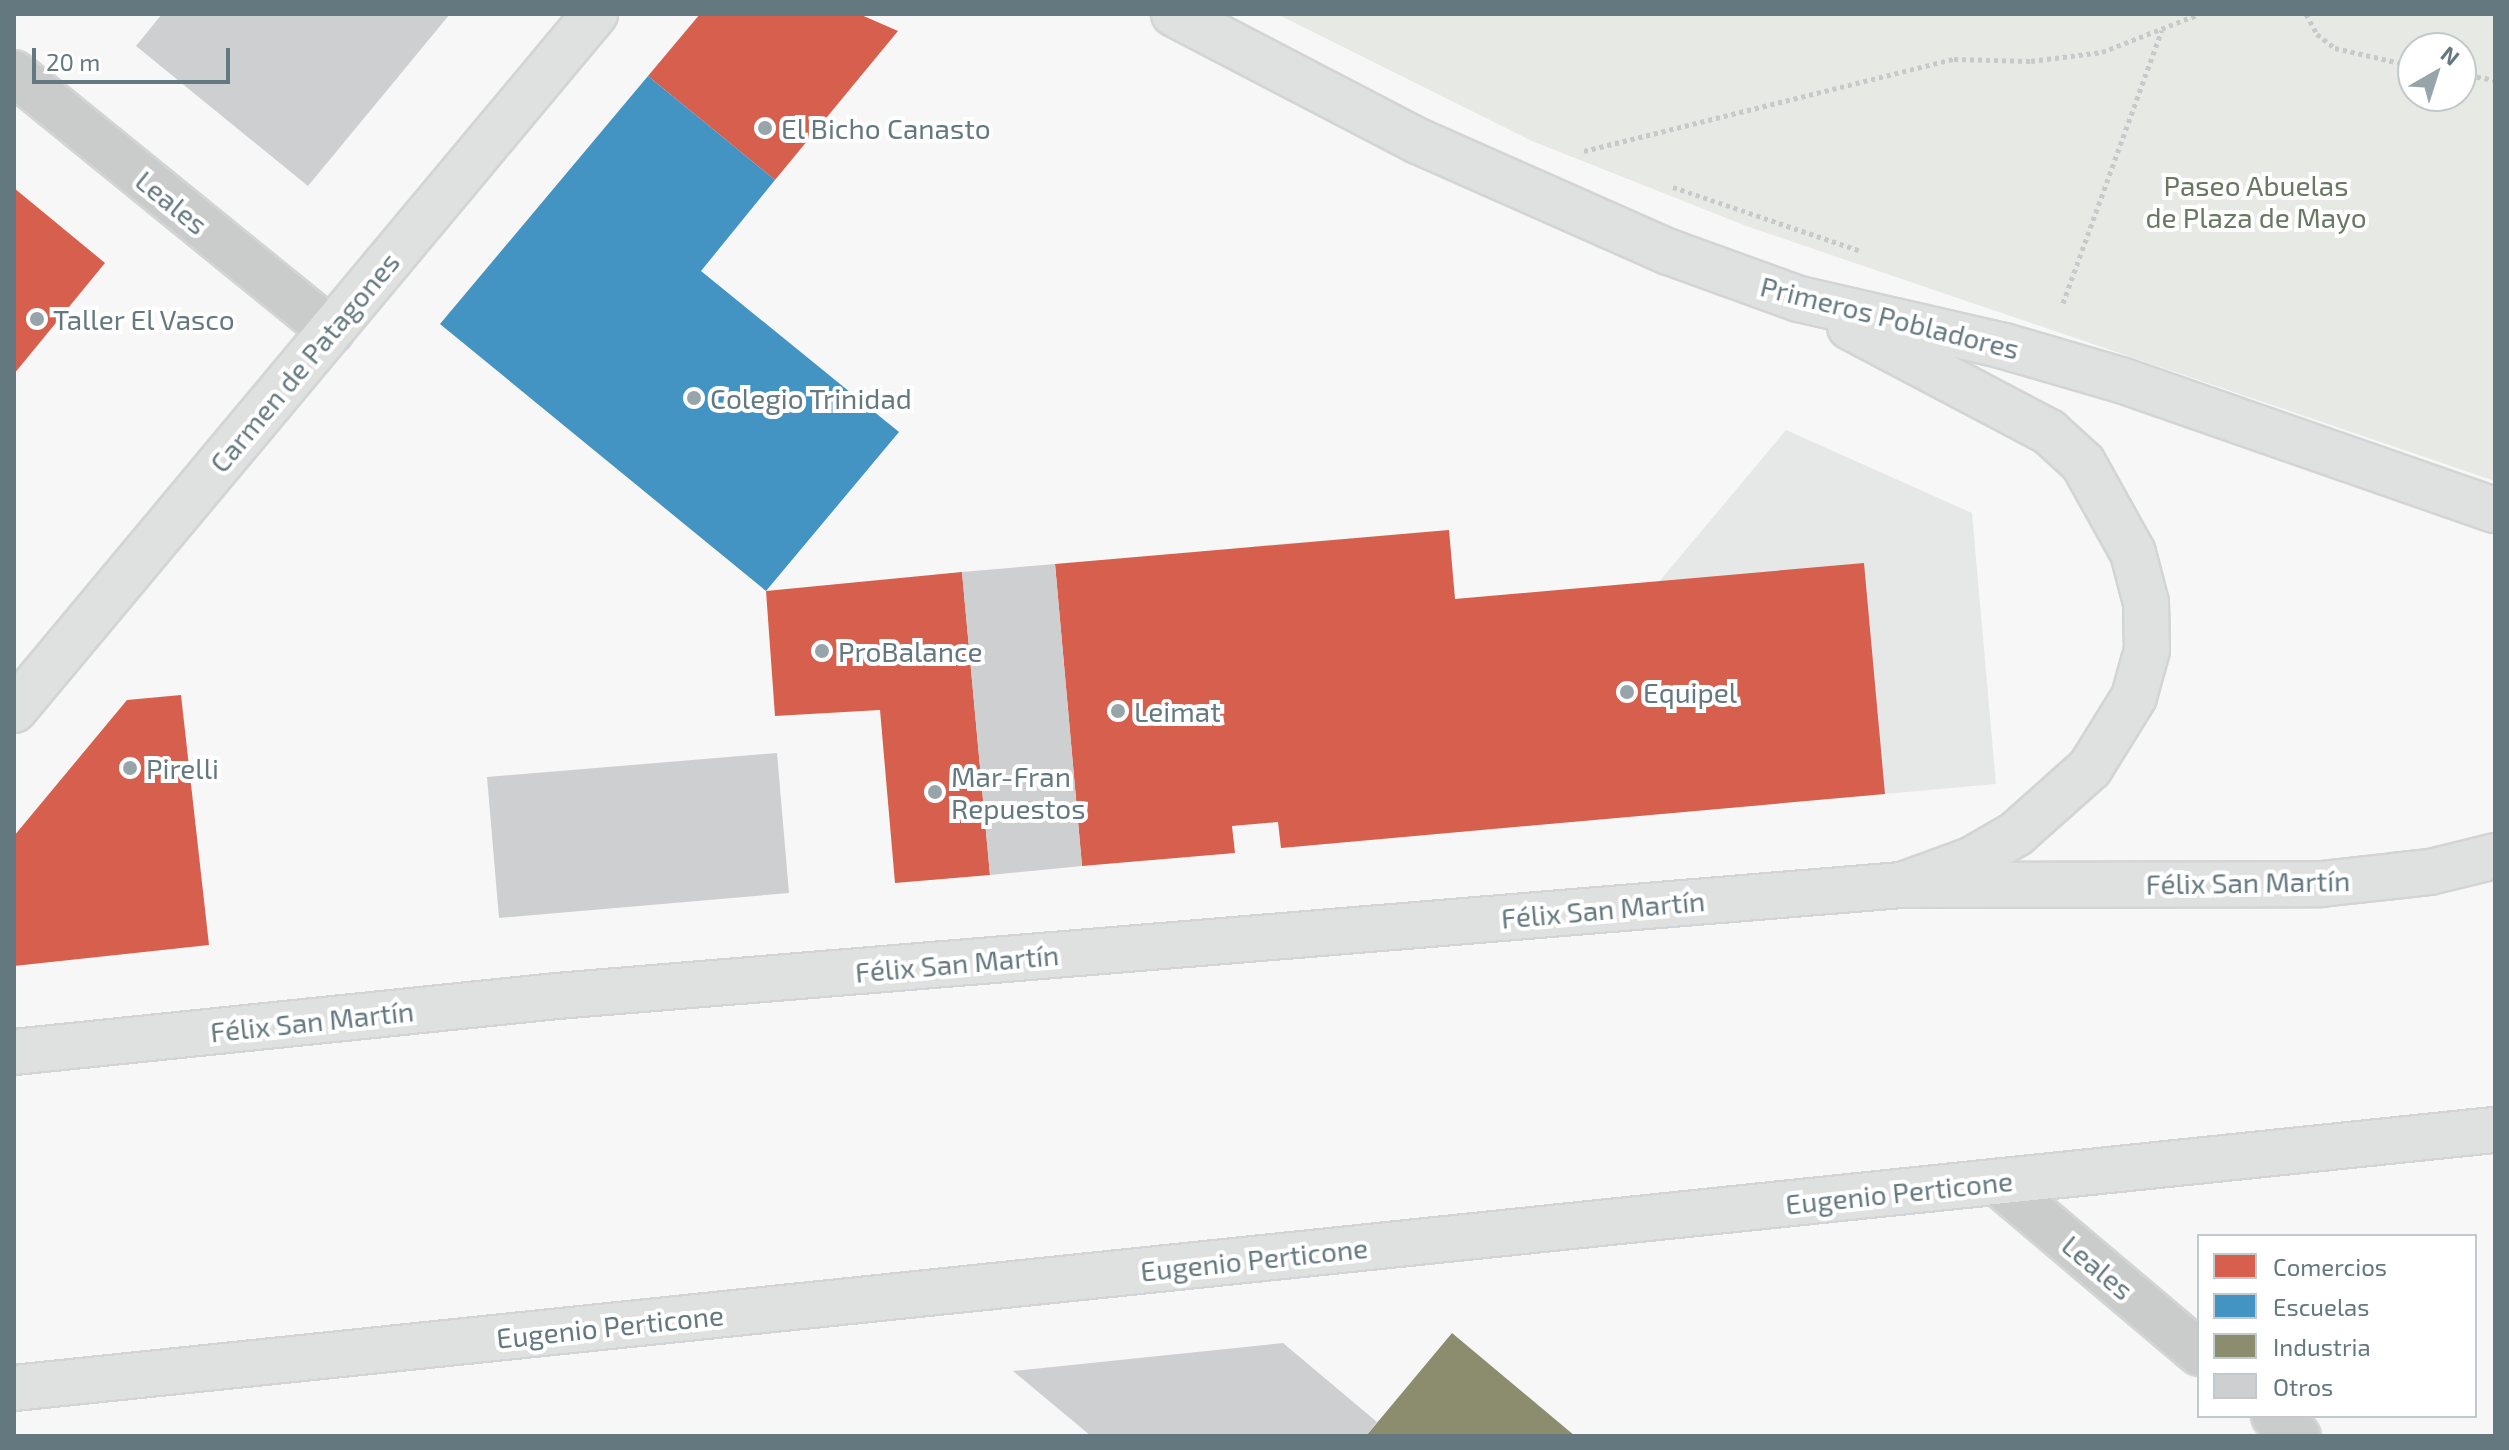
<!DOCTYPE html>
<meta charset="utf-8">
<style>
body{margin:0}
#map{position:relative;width:2509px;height:1450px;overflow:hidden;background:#f7f7f7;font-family:"Exo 2",sans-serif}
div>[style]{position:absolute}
.built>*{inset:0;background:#e6e8e7}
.green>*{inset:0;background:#e6e9e4}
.shops>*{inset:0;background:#d6604d}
.schools>*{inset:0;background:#4393c3}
.industry>*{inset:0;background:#8c8c6e}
.building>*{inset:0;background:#cdcfd0}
.path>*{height:5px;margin-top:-2.5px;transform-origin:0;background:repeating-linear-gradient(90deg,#c8c9ca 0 4px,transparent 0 8px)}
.roads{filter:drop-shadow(2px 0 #d3d4d5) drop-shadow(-2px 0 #d3d4d5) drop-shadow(0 2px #d3d4d5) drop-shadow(0 -2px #d3d4d5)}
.street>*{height:44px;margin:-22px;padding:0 22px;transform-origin:22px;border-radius:22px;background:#cacccc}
.secondary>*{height:44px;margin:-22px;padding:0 22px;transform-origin:22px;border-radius:22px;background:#dfe0e0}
.highway>*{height:44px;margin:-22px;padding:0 22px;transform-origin:22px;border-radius:22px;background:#dfe0e0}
.dots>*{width:22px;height:22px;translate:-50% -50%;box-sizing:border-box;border:4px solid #fff;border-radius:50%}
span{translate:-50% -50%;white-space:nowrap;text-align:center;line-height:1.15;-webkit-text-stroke:8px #fff;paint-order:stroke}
.poi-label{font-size:28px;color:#647880}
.left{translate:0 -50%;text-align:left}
.park-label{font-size:28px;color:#697863}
.street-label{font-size:28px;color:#647880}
.frame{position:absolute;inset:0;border:16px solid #647880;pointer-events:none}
.legend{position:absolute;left:2197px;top:1234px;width:280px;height:184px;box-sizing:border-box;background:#fff;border:2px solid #c1c9cc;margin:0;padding:10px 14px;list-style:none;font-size:24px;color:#647880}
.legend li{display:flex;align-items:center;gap:16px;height:40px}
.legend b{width:40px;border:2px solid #c1c9cc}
.north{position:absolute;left:2397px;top:32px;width:80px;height:80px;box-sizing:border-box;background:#fff;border:2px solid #c1c9cc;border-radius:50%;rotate:39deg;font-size:22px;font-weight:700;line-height:32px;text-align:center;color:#647880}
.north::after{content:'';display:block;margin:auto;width:28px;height:36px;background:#97a4aa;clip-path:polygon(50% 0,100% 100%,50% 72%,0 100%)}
.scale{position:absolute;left:32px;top:48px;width:198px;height:36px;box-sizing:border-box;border:4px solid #647880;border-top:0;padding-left:10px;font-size:24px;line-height:28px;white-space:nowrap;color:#647880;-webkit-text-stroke:6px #fff;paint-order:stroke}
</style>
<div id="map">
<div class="built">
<div style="clip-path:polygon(1786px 430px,1972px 513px,1996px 784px,1281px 848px,1254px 546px,1449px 530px,1455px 599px,1658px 583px)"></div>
</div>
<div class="green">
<div style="clip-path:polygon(evenodd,1277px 14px,2495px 14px,2495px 481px,1749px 227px,1532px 141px,1277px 14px,2413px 48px,2461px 48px,2461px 96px,2413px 96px,2413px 48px)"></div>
</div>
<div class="shops">
<div style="clip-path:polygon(700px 14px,859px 14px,898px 31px,775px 180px,648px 76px)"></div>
<div style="clip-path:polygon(14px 188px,105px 263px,14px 374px)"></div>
<div style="clip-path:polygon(1449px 530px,1455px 599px,1864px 563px,1885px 794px,1281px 848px,1278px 822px,1232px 826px,1235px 853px,1082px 866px,1055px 564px)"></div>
<div style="clip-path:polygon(962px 572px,990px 875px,895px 883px,880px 710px,775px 716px,766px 591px)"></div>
<div style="clip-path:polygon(181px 695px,209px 945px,14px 966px,14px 836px,127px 700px)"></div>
</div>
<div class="schools">
<div style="clip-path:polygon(648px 76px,775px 180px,701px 271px,899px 432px,766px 591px,440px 324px)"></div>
</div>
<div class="industry">
<div style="clip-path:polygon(1452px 1333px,1575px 1436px,1366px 1436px)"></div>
</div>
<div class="building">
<div style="clip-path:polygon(162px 14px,450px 14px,308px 186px,136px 46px)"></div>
<div style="clip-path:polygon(1055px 564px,1082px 866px,990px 875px,962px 572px)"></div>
<div style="clip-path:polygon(777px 753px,789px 893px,499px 918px,487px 777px)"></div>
<div style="clip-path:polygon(1283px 1343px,1377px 1422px,1366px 1436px,1091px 1436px,1013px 1371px)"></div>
</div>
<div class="path">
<div style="left:2306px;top:14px;width:23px;rotate:61deg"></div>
<div style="left:2317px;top:34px;width:23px;rotate:38deg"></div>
<div style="left:2335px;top:48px;width:80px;rotate:13deg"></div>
<div style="left:2461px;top:74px;width:35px;rotate:10deg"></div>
<div style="left:1584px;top:151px;width:381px;rotate:-14deg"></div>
<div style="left:1954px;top:59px;width:77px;rotate:1.5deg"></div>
<div style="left:2031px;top:61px;width:72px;rotate:-7.2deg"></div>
<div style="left:2102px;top:52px;width:104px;rotate:-21.4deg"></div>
<div style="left:1673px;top:187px;width:199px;rotate:18.8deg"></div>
<div style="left:2063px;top:303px;width:290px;rotate:-70.1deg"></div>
</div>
<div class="roads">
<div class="street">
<div style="left:14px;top:73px;width:409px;rotate:39.1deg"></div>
<div style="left:1997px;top:1182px;width:265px;rotate:40.2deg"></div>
<div style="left:2274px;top:1416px;width:31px;rotate:40deg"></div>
</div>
<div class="secondary">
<div style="left:1174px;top:14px;width:275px;rotate:27.5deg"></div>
<div style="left:1418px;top:141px;width:274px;rotate:23.9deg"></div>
<div style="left:1669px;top:252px;width:138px;rotate:19.9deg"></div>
<div style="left:1799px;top:299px;width:210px;rotate:12.9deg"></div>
<div style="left:2004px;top:346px;width:122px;rotate:16.2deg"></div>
<div style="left:2121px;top:380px;width:396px;rotate:19.2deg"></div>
<div style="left:1850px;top:327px;width:225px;rotate:27.8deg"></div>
<div style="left:2049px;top:432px;width:46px;rotate:42.4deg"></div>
<div style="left:2083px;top:463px;width:103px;rotate:60.9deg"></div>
<div style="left:2133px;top:553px;width:52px;rotate:75.4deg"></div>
<div style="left:2146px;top:603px;width:47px;rotate:88.8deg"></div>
<div style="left:2147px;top:650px;width:49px;rotate:105.5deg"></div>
<div style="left:2134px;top:697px;width:84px;rotate:121.8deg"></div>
<div style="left:2090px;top:768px;width:99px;rotate:138.3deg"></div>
<div style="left:2016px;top:834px;width:52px;rotate:150deg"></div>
<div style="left:1971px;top:860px;width:70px;rotate:160deg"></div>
<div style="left:14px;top:710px;width:907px;rotate:-50.15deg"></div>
</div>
<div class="highway">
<div style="left:14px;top:1052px;width:546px;rotate:-5.89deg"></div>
<div style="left:557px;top:996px;width:1350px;rotate:-4.72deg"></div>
<div style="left:1902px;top:885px;width:419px;rotate:-0.1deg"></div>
<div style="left:2321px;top:884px;width:110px;rotate:-6.3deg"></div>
<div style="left:2430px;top:872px;width:67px;rotate:-13.8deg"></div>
<div style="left:14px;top:1388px;width:2494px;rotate:-5.94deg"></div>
</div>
</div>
<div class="dots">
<div style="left:765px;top:128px;background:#97a4aa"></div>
<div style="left:37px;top:319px;background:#97a4aa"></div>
<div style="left:694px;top:398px;background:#97a4aa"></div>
<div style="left:822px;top:651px;background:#97a4aa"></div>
<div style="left:1627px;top:692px;background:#97a4aa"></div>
<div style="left:1118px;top:711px;background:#97a4aa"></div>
<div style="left:130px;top:768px;background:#97a4aa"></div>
<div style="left:935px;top:792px;background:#97a4aa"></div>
</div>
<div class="poi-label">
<span class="left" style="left:781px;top:128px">El Bicho Canasto</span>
<span class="left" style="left:53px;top:319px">Taller El Vasco</span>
<span class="left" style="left:710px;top:398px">Colegio Trinidad</span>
<span class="left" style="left:838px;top:651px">ProBalance</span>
<span class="left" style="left:1643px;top:692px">Equipel</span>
<span class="left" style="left:1134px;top:711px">Leimat</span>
<span class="left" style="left:146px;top:768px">Pirelli</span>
<span class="left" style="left:951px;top:792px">Mar-Fran<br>Repuestos</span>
</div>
<div class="park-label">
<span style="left:2256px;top:201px">Paseo Abuelas<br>de Plaza de Mayo</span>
</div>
<div class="street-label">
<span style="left:172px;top:202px;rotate:39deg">Leales</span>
<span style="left:1890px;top:317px;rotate:14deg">Primeros Pobladores</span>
<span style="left:304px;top:362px;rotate:-50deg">Carmen de Patagones</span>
<span style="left:2248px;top:882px;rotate:-1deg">Félix San Martín</span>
<span style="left:1603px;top:909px;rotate:-5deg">Félix San Martín</span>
<span style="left:957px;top:963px;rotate:-5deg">Félix San Martín</span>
<span style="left:312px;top:1021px;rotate:-6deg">Félix San Martín</span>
<span style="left:1899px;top:1192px;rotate:-6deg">Eugenio Perticone</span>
<span style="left:1254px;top:1259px;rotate:-6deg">Eugenio Perticone</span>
<span style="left:2098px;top:1267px;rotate:40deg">Leales</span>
<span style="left:610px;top:1326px;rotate:-6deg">Eugenio Perticone</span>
</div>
<div class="frame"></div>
<ul class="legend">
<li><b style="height:22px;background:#d6604d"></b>Comercios</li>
<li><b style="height:22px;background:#4393c3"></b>Escuelas</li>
<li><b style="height:22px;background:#8c8c6e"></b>Industria</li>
<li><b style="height:22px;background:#cdcfd0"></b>Otros</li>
</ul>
<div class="north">N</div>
<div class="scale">20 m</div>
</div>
